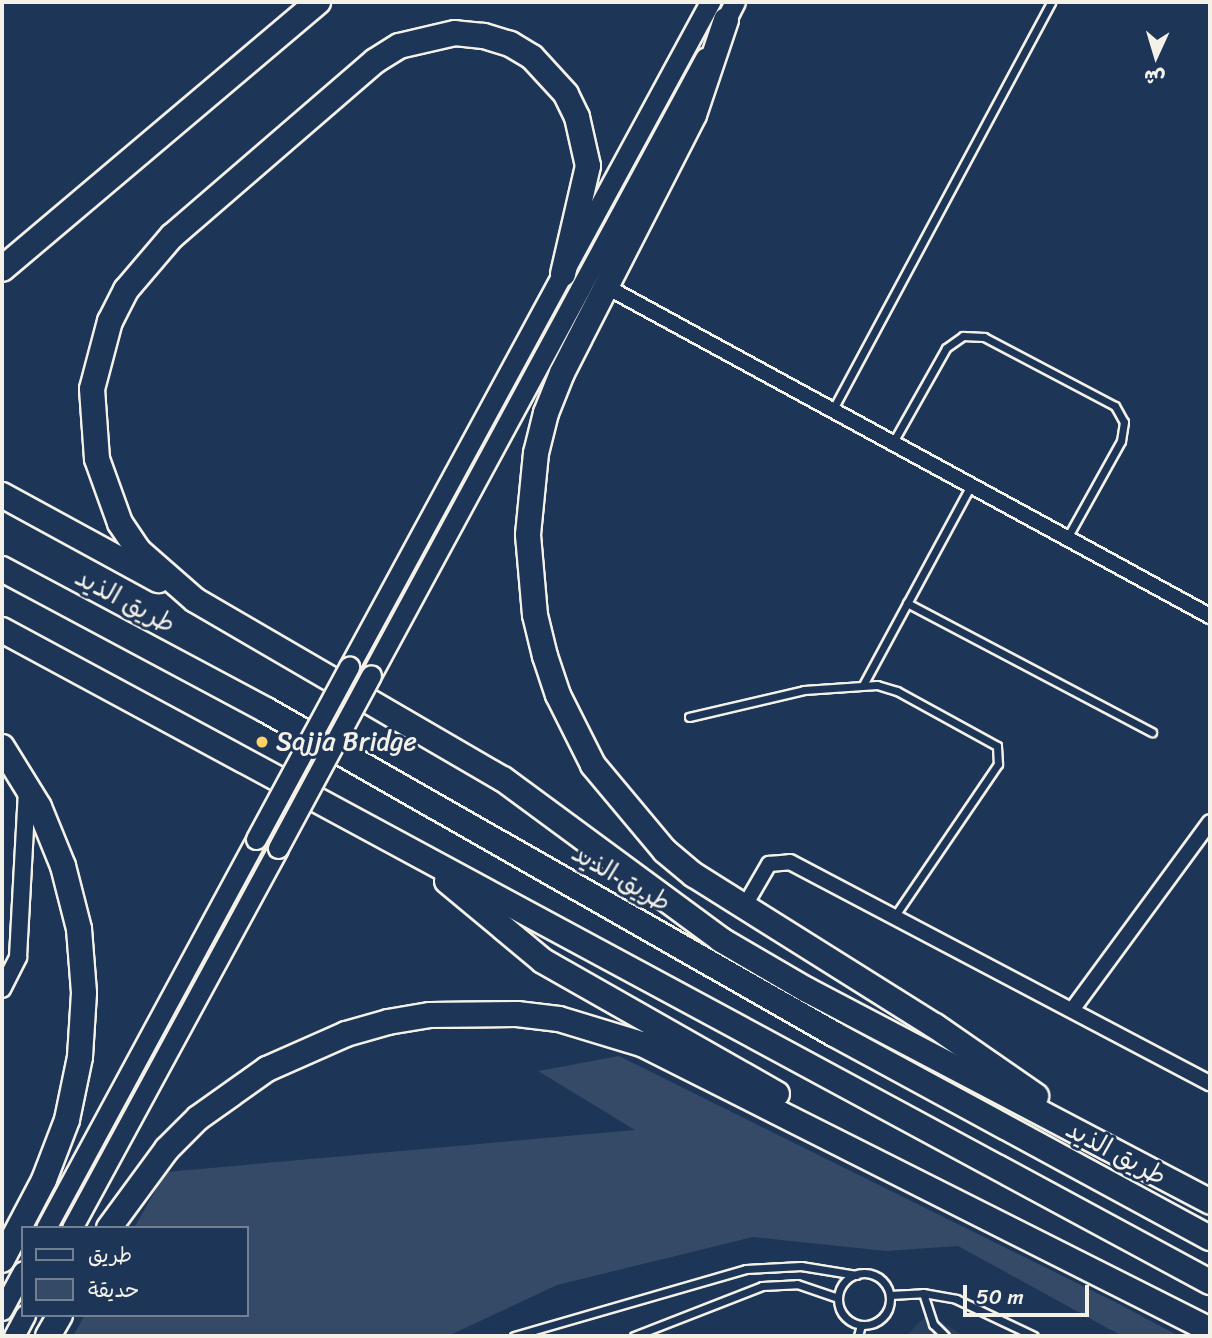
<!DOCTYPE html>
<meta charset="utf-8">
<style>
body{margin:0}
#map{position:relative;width:1212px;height:1338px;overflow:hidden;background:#1d3557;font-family:Sriracha,"Playpen Sans Arabic",sans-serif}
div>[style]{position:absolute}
.built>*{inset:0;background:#2a4060}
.green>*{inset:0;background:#354a67}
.roads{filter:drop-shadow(2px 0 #f4f1e8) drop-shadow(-2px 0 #f4f1e8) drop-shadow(0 2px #f4f1e8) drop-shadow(0 -2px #f4f1e8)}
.service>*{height:7px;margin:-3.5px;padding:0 3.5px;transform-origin:3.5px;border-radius:3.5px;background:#1d3557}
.service>.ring{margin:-3.5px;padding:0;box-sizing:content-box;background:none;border:7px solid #1d3557;border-radius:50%}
.minor>*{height:14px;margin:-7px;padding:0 7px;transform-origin:7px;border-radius:7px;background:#1d3557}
.tertiary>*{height:16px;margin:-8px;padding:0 8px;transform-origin:8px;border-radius:8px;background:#1d3557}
.secondary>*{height:19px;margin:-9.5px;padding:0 9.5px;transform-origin:9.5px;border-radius:9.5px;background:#1d3557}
.motorway>*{height:24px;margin:-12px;padding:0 12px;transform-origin:12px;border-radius:12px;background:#1d3557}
.bridges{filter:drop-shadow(2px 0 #f4f1e8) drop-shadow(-2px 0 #f4f1e8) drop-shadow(0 2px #f4f1e8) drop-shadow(0 -2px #f4f1e8)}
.secondary-bridge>*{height:19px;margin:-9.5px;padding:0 9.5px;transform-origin:9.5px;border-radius:9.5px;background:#1d3557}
.dots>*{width:19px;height:19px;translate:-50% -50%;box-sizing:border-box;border:4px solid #1d3557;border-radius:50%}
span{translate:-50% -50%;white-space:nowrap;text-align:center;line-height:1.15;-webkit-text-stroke:6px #1d3557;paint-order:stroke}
.street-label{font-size:26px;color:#f4f1e8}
.poi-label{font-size:26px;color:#f4f1e8}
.left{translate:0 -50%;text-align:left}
.frame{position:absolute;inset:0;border:4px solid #f4f1e8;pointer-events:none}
.legend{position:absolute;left:21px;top:1226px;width:228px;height:91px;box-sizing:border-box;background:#1d3557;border:2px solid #738091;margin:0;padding:9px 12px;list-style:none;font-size:21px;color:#f4f1e8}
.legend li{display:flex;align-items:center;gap:14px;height:35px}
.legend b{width:35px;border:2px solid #738091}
.north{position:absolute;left:1121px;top:21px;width:70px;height:70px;-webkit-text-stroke:5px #1d3557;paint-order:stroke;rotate:184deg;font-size:19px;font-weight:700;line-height:28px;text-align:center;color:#f4f1e8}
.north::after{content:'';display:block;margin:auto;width:24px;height:32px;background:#f4f1e8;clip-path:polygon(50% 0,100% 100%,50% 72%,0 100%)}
.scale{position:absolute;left:963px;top:1285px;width:126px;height:32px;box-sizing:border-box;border:4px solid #f4f1e8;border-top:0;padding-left:9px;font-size:21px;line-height:24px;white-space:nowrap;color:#f4f1e8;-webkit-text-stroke:5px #1d3557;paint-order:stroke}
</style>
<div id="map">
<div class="built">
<div style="clip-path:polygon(928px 1314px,964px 1336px,906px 1336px)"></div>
</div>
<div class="green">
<div style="clip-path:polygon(619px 1056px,1115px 1302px,1179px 1336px,1122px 1336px,958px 1246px,886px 1251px,753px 1237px,557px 1285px,448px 1336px,73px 1336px,85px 1315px,247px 1315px,247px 1228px,134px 1228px,166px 1172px,635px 1130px,538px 1071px)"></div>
</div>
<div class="roads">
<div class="service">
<div style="left:832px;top:411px;width:464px;rotate:-61.8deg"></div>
<div style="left:892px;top:444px;width:110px;rotate:-60.6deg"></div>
<div style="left:946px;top:348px;width:21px;rotate:-35deg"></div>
<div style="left:963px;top:336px;width:21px;rotate:3deg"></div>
<div style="left:984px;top:337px;width:148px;rotate:27.8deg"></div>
<div style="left:1115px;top:406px;width:18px;rotate:61deg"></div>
<div style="left:1124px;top:422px;width:19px;rotate:99deg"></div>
<div style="left:1121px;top:441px;width:111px;rotate:119.1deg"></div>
<div style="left:907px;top:603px;width:277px;rotate:27.8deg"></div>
<div style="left:863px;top:685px;width:225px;rotate:-61.6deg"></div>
<div style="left:689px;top:717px;width:118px;rotate:-13.2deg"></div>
<div style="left:804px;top:690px;width:73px;rotate:-3.9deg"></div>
<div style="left:877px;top:685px;width:21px;rotate:17deg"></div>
<div style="left:897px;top:691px;width:114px;rotate:28.8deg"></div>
<div style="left:997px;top:746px;width:18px;rotate:87deg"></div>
<div style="left:998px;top:764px;width:185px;rotate:124.2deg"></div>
<div class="ring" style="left:838px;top:1273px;width:45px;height:45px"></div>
<div style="left:923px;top:1293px;width:33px;rotate:72deg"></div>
<div style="left:933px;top:1324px;width:17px;rotate:45deg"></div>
<div style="left:890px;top:1295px;width:33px;rotate:-3deg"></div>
<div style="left:923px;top:1293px;width:34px;rotate:10deg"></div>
<div style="left:956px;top:1299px;width:86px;rotate:25.4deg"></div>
<div style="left:514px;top:1336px;width:241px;rotate:-16.1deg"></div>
<div style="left:746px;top:1269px;width:55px;rotate:-3.1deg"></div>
<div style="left:801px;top:1266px;width:56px;rotate:9.3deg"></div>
<div style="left:634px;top:1336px;width:137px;rotate:-21.3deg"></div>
<div style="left:762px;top:1286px;width:35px;rotate:-3deg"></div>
<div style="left:797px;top:1284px;width:43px;rotate:18.9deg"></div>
<div style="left:858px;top:1336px;width:11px;rotate:-75deg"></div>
</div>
<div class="minor">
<div style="left:607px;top:287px;width:687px;rotate:28.62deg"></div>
<div style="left:744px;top:907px;width:50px;rotate:-59.8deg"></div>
<div style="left:769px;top:864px;width:21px;rotate:-5deg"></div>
<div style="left:790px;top:862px;width:475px;rotate:27.8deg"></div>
<div style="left:1072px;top:1010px;width:233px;rotate:-53.7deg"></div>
</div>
<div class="tertiary">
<div style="left:2px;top:989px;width:36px;rotate:-63deg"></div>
<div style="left:18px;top:957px;width:168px;rotate:-86.9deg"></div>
</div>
<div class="secondary">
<div style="left:720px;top:31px;width:33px;rotate:-63deg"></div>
<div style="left:349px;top:667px;width:757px;rotate:-61.5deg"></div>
<div style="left:371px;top:675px;width:702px;rotate:-61.57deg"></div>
<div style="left:46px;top:1228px;width:442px;rotate:-61.6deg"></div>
<div style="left:72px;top:1228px;width:432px;rotate:-61.5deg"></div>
<div style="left:2px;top:1310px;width:44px;rotate:-61.7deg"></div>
<div style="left:14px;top:1336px;width:24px;rotate:-62deg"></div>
</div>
<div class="motorway">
<div style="left:726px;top:20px;width:100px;rotate:108.6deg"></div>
<div style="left:694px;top:115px;width:290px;rotate:117.1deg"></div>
<div style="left:562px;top:373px;width:43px;rotate:111.8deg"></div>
<div style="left:546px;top:413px;width:41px;rotate:104deg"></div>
<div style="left:536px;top:453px;width:82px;rotate:95.6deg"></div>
<div style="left:528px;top:535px;width:80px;rotate:85deg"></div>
<div style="left:535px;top:615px;width:42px;rotate:76.3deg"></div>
<div style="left:545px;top:656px;width:41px;rotate:71.6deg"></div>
<div style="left:558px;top:695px;width:78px;rotate:63.4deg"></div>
<div style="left:593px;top:765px;width:112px;rotate:50.1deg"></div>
<div style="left:665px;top:851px;width:38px;rotate:40deg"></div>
<div style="left:694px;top:875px;width:284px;rotate:32.1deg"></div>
<div style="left:935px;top:1026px;width:123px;rotate:34.7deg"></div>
<div style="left:2px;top:269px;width:414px;rotate:-40.2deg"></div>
<div style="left:563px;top:274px;width:111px;rotate:-77deg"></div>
<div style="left:588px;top:166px;width:50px;rotate:-102.7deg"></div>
<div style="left:577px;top:117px;width:25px;rotate:-116deg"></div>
<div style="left:566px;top:94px;width:50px;rotate:-132.6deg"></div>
<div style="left:532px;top:57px;width:26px;rotate:-149deg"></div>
<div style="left:510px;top:44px;width:28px;rotate:-163deg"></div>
<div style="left:483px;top:36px;width:28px;rotate:-174deg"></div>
<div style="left:455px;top:33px;width:57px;rotate:166.9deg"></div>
<div style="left:399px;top:46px;width:28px;rotate:148deg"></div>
<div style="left:375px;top:61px;width:268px;rotate:139.2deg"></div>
<div style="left:172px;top:236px;width:71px;rotate:130.4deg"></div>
<div style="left:126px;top:290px;width:35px;rotate:117deg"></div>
<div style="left:110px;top:321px;width:70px;rotate:104.8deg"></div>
<div style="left:92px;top:389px;width:70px;rotate:85.9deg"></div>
<div style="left:97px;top:459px;width:68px;rotate:70.2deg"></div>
<div style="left:120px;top:523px;width:34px;rotate:56deg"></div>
<div style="left:139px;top:551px;width:74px;rotate:41.2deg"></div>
<div style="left:195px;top:600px;width:356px;rotate:30.2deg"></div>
<div style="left:503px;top:779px;width:271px;rotate:36.4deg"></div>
<div style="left:721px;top:940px;width:99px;rotate:30.2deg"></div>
<div style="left:807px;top:990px;width:455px;rotate:27.7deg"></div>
<div style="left:2px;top:495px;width:178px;rotate:28.6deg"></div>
<div style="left:2px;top:569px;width:299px;rotate:28.1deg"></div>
<div style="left:266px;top:710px;width:654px;rotate:29.7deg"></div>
<div style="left:834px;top:1034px;width:428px;rotate:28.5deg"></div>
<div style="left:2px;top:630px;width:1373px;rotate:28.36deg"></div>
<div style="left:2px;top:747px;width:70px;rotate:58.3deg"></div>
<div style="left:39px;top:807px;width:64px;rotate:67.9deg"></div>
<div style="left:63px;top:866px;width:65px;rotate:75.7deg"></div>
<div style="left:79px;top:929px;width:64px;rotate:85.5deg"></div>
<div style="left:84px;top:993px;width:64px;rotate:93.6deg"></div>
<div style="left:80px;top:1057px;width:64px;rotate:101.7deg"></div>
<div style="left:67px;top:1120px;width:64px;rotate:111deg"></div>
<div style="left:44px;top:1180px;width:90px;rotate:117.7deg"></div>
<div style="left:447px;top:881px;width:125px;rotate:39.8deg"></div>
<div style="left:543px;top:961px;width:269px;rotate:29.6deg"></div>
<div style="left:109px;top:1228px;width:98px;rotate:-53.7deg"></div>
<div style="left:167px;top:1149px;width:44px;rotate:-45deg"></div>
<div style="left:198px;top:1118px;width:85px;rotate:-35.4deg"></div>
<div style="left:267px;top:1069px;width:86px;rotate:-23.9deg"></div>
<div style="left:346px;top:1034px;width:44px;rotate:-15.9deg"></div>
<div style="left:388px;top:1022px;width:43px;rotate:-9.5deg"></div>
<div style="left:430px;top:1015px;width:87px;rotate:-0.7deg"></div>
<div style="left:517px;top:1014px;width:42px;rotate:6.8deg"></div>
<div style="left:559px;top:1019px;width:87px;rotate:16.8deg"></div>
<div style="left:642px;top:1044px;width:636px;rotate:26.73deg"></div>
<div style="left:48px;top:1336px;width:24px;rotate:-60deg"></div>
</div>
</div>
<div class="bridges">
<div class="secondary-bridge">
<div style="left:256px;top:839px;width:196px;rotate:-61.6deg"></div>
<div style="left:278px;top:848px;width:196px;rotate:-61.7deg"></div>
</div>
</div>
<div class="dots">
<div style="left:262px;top:742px;background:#ffd166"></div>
</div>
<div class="street-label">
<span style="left:125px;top:601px;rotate:28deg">طريق الذيد</span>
<span style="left:621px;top:878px;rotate:30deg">طريق الذيد</span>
<span style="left:1116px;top:1153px;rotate:28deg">طريق الذيد</span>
</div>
<div class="poi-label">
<span class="left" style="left:276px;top:742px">Sajja Bridge</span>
</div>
<div class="frame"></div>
<ul class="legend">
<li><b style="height:9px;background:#1d3557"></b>طريق</li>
<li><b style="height:19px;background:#354a67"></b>حديقة</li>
</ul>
<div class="north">ش</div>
<div class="scale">50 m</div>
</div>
